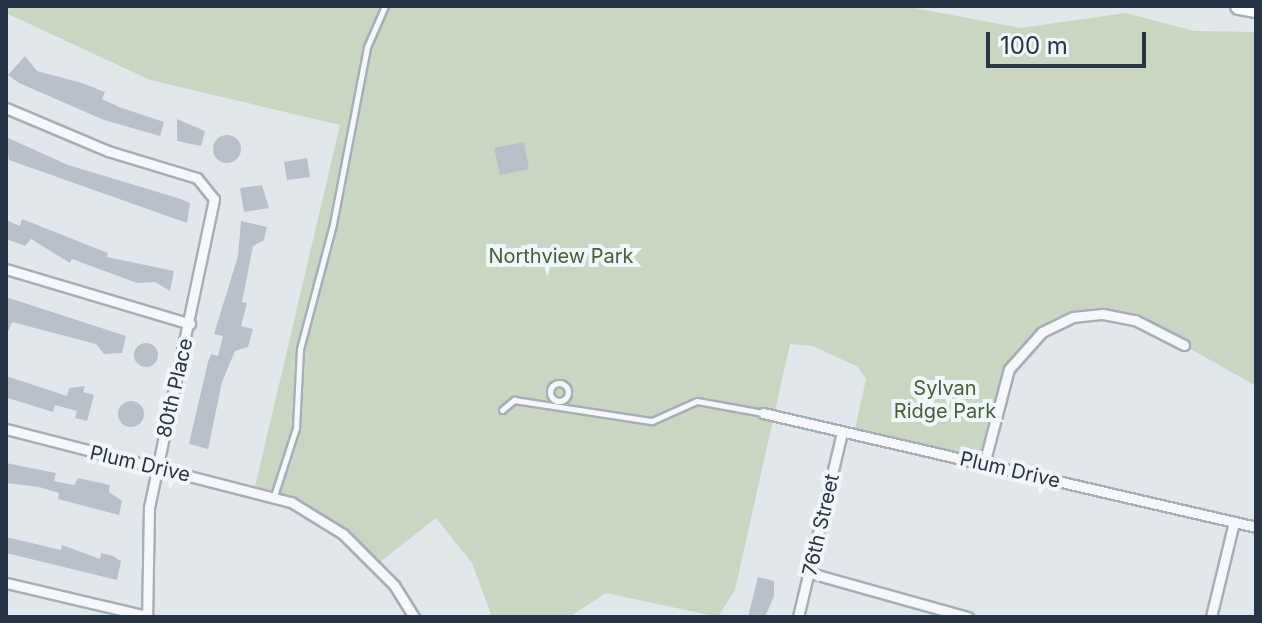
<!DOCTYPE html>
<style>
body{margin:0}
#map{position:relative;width:1262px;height:623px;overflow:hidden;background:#e2e7ec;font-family:Inter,sans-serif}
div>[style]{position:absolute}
.green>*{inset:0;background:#c9d7c2}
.building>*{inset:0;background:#b9c0ca}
.round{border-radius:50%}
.roads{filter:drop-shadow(2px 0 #a6aeb7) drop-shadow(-2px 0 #a6aeb7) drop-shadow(0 2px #a6aeb7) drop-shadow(0 -2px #a6aeb7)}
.lane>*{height:5px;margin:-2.5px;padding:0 2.5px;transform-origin:2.5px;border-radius:2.5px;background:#f5f7fa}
.lane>.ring{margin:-2.5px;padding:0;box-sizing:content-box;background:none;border:5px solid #f5f7fa;border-radius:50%}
.street>*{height:9px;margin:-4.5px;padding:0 4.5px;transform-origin:4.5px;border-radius:4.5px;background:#f5f7fa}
.highway>*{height:16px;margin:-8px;padding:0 8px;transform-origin:8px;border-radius:8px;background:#fff}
span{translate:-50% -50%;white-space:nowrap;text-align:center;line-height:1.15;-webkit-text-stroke:8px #f2f5f9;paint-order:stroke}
.park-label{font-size:20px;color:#406433}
.street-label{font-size:20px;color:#283546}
.frame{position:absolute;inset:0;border:8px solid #283546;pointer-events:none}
.scale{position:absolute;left:986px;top:32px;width:160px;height:36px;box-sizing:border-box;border:4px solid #283546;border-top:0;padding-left:10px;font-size:24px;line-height:28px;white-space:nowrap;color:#283546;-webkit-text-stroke:6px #f2f5f9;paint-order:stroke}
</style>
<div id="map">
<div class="green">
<div style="clip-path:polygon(6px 6px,904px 6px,1020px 28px,1126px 13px,1194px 31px,1254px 32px,1256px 386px,1150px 326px,1103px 314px,1056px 324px,1009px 369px,984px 464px,854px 434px,866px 379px,858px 367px,813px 346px,790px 344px,735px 590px,718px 617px,606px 593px,569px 617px,492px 617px,472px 563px,436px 518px,375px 566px,327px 521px,254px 491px,340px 125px,150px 80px,6px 13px)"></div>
</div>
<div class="building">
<div style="clip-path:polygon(25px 56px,37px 71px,82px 83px,105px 92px,102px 99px,119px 107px,164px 122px,160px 136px,104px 120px,19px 83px,8px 75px)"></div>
<div style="clip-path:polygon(177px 119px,205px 131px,201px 146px,177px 141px)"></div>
<div class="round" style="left:213px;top:135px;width:28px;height:28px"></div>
<div style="clip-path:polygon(6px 137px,68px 165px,181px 199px,190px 203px,187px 223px,9px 160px)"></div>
<div style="clip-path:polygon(524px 142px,529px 169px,500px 175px,494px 148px)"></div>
<div style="clip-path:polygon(307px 158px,310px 177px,287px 180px,284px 162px)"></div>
<div style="clip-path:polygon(262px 185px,269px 208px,244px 212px,240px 188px)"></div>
<div style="clip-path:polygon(22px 219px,108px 253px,107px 257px,174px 271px,170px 291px,155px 282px,137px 283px,72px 259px,70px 263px,31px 239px,25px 246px,6px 239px,6px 220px,20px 226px)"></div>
<div style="clip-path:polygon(241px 221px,267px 227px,264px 240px,253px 246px,242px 302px,247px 303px,241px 326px,253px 329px,248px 347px,235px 351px,222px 382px,208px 449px,189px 444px,208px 362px,211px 354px,218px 356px,223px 336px,214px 334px,238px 256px)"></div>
<div style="clip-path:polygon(6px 297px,126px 336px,122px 353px,104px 354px,96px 344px,12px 322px,6px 337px)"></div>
<div class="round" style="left:134px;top:343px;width:24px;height:24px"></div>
<div style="clip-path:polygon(6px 376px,67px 396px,69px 388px,85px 386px,83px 392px,94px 395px,87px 421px,75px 418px,77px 411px,55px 405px,53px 412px,8px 398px)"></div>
<div class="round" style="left:118px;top:401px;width:26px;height:26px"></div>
<div style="clip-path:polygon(6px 463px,56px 473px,54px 481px,74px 485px,78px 478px,110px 485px,109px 492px,122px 501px,119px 515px,58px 499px,59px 493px,39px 487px,6px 483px)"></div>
<div style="clip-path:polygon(6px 537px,61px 550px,62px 545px,100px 559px,101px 553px,113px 556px,121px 561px,117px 580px,6px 553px)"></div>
<div style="clip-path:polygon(758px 577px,774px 581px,774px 596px,765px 617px,748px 617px)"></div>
</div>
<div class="roads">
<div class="lane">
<div class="ring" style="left:550px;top:383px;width:13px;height:13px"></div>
<div style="left:502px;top:410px;width:16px;rotate:-40deg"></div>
<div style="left:514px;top:400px;width:140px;rotate:8.7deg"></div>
<div style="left:652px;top:421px;width:49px;rotate:-24deg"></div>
<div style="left:697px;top:401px;width:67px;rotate:10.3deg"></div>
<div style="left:274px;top:496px;width:71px;rotate:-72.1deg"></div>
<div style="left:296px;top:428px;width:79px;rotate:-87.1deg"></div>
<div style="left:300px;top:349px;width:129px;rotate:-75.2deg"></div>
<div style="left:333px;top:224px;width:180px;rotate:-79.1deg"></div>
<div style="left:367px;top:47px;width:45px;rotate:-66.3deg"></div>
</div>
<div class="street">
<div style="left:6px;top:108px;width:111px;rotate:22.9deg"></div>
<div style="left:108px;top:151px;width:93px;rotate:16.9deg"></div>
<div style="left:197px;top:178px;width:27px;rotate:51deg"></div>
<div style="left:214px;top:199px;width:315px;rotate:101.9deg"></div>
<div style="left:149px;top:507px;width:110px;rotate:91deg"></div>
<div style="left:6px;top:269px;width:192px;rotate:16.6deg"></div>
<div style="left:763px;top:413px;width:506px;rotate:13.02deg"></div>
<div style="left:6px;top:429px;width:294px;rotate:14.4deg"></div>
<div style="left:291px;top:502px;width:61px;rotate:31.6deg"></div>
<div style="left:343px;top:534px;width:72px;rotate:45deg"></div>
<div style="left:394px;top:585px;width:38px;rotate:58deg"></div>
<div style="left:984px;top:464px;width:98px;rotate:-75.3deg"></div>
<div style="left:1009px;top:369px;width:50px;rotate:-48.3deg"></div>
<div style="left:1042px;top:332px;width:34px;rotate:-26deg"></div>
<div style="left:1073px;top:317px;width:30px;rotate:-6deg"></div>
<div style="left:1103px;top:314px;width:33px;rotate:11deg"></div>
<div style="left:1135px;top:320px;width:55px;rotate:27deg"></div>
<div style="left:810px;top:573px;width:164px;rotate:15.6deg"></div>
<div style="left:6px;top:583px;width:145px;rotate:13.2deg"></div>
<div style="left:798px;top:617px;width:190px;rotate:-76.6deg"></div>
<div style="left:1211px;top:617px;width:98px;rotate:-76.4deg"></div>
</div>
<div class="highway">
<div style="left:1239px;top:6px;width:17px;rotate:10deg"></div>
</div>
</div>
<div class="park-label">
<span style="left:561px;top:256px">Northview Park</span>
<span style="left:945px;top:400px">Sylvan<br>Ridge Park</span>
</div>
<div class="street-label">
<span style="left:175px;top:388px;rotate:-77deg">80th Place</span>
<span style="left:140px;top:464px;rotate:13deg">Plum Drive</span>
<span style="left:1010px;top:470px;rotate:13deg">Plum Drive</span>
<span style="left:821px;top:525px;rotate:-77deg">76th Street</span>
</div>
<div class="frame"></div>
<div class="scale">100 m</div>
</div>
